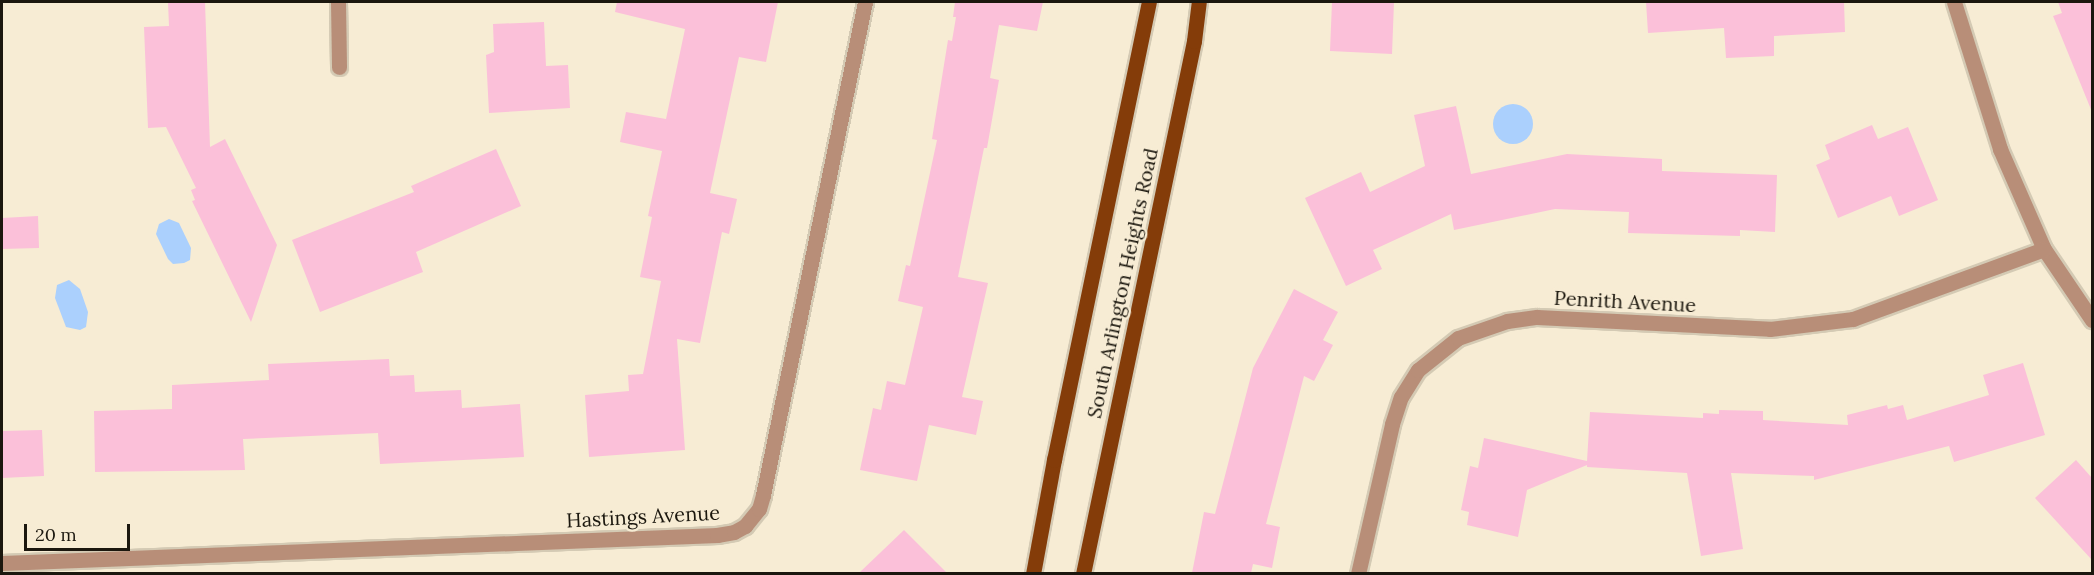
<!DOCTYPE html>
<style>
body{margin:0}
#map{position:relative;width:2094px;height:575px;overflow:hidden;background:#f7ecd4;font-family:Lora,serif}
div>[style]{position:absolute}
.water>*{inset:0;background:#abd0fd}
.round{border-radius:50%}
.building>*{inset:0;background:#fbc0d9}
.roads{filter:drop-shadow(2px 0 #d4cab4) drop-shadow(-2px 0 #d4cab4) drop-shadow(0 2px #d4cab4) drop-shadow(0 -2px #d4cab4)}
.minor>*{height:15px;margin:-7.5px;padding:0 7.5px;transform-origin:7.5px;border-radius:7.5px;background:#b88e78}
.major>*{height:15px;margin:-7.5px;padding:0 7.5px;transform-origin:7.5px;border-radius:7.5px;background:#843c09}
span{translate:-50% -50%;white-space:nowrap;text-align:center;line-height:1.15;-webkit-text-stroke:4.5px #f7ecd4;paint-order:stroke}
.street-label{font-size:20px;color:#1b170e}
.frame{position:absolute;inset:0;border:3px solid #1b170e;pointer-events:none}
.scale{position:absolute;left:24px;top:524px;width:106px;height:27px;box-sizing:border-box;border:3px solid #1b170e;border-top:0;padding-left:8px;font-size:18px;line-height:21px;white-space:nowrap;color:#1b170e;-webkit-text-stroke:4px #f7ecd4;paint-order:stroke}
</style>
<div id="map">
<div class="water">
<div class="round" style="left:1493px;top:104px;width:40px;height:40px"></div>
<div style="clip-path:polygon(169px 219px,179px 223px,191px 248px,190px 260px,184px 263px,173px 264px,168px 259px,156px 234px,159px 224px)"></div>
<div style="clip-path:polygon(69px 280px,80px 289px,88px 312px,86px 327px,80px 330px,66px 327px,55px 298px,57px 285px)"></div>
</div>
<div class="building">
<div style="clip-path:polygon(168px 2px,205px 2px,210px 147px,225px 139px,277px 245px,251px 322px,192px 201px,195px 200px,191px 190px,196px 188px,166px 127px,148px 128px,144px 27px,169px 26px)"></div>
<div style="clip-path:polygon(617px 2px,778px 2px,766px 62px,739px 57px,710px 193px,737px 199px,729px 234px,722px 232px,700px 343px,677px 339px,685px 450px,589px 457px,585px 395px,629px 391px,628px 375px,643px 374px,661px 281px,640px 277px,652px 217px,648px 216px,662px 151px,620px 142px,626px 112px,666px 119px,685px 29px,615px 12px)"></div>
<div style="clip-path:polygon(955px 2px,1043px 2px,1037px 31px,999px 25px,990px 78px,999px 80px,987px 148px,984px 148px,958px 277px,988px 283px,962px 397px,983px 401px,976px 435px,929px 425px,917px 481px,860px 470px,873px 408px,881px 410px,887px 381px,905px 385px,923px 307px,898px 301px,906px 265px,910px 266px,937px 140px,932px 139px,948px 40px,952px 41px,956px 17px,953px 17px)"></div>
<div style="clip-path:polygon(1332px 2px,1394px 2px,1392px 54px,1330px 51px)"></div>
<div style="clip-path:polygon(1646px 2px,1844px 2px,1845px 32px,1774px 36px,1774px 56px,1726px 58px,1724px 28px,1648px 33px)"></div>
<div style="clip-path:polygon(2058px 2px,2092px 2px,2092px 112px,2053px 16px,2062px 13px)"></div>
<div style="clip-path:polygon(544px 22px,546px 66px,568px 65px,570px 108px,489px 113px,486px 55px,494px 52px,493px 24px)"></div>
<div style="clip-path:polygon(1456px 106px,1471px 174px,1567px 154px,1662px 159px,1662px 171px,1777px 175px,1775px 232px,1740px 230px,1740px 236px,1628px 233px,1629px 212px,1555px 209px,1454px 230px,1451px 214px,1373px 250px,1382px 269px,1346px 286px,1305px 198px,1361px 172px,1370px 192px,1425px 166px,1414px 115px)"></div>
<div style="clip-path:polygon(1872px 125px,1878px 139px,1908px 127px,1938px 200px,1899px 216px,1891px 196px,1838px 218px,1816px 165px,1830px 159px,1825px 145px)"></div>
<div style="clip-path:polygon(496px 149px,521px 206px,416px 252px,423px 272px,320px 312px,292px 240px,414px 192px,411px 186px)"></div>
<div style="clip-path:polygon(38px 216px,39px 248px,2px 249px,2px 218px)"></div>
<div style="clip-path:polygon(1294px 289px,1338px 312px,1323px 340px,1333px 345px,1314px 381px,1304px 376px,1266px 524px,1280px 527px,1272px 568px,1253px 564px,1251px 573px,1192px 573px,1204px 512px,1215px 514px,1253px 368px)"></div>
<div style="clip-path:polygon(389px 359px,390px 376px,414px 375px,415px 392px,461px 390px,462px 408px,520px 404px,524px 457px,380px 464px,378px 433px,243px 439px,245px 470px,95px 472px,94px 411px,172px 409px,172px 385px,269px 380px,268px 364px)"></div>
<div style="clip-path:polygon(2023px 363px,2045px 435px,1954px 462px,1949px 446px,1814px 480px,1814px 476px,1731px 473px,1743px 549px,1701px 556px,1687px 473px,1587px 467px,1587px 465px,1527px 490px,1518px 537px,1467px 525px,1469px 512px,1461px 510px,1470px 466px,1478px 468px,1484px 438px,1587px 461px,1590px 412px,1703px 418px,1703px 413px,1719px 414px,1719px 410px,1763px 411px,1763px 420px,1848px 425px,1847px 415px,1887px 405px,1888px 409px,1903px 405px,1907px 420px,1989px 395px,1983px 375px)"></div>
<div style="clip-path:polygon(42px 430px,44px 476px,2px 478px,2px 431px)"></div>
<div style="clip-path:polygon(2076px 460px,2092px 478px,2092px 560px,2035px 498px)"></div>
<div style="clip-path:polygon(904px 530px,947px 573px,859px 573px)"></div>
</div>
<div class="roads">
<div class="minor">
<div style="left:338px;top:2px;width:65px;rotate:89.1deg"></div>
<div style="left:1954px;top:2px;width:154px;rotate:72.6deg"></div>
<div style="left:2000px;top:149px;width:109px;rotate:66.3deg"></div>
<div style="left:2044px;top:249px;width:86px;rotate:55.9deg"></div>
<div style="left:2px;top:563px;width:716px;rotate:-2.24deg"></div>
<div style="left:717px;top:535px;width:17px;rotate:-10deg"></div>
<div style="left:734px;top:532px;width:13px;rotate:-29deg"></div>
<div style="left:745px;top:526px;width:22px;rotate:-51deg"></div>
<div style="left:759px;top:509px;width:15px;rotate:-74deg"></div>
<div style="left:763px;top:495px;width:503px;rotate:-78.31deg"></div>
<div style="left:1358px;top:574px;width:154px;rotate:-77.2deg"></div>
<div style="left:1392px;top:424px;width:28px;rotate:-72deg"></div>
<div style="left:1401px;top:397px;width:32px;rotate:-58deg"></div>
<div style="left:1418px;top:370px;width:51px;rotate:-38.7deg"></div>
<div style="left:1458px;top:338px;width:52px;rotate:-19.1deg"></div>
<div style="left:1507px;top:321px;width:30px;rotate:-8deg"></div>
<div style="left:1537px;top:317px;width:233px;rotate:2.9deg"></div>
<div style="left:1770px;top:329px;width:84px;rotate:-6.9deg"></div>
<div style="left:1853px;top:319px;width:203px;rotate:-20.1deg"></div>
</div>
<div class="major">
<div style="left:1033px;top:574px;width:116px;rotate:-79.6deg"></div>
<div style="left:1054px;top:460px;width:468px;rotate:-78.3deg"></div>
<div style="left:1083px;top:574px;width:544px;rotate:-78.24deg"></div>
<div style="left:1194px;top:41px;width:39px;rotate:-83deg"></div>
</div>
</div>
<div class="street-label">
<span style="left:1122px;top:283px;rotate:-78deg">South Arlington Heights Road</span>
<span style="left:1625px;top:301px;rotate:3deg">Penrith Avenue</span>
<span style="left:643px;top:516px;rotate:-3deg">Hastings Avenue</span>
</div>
<div class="frame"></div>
<div class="scale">20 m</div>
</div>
